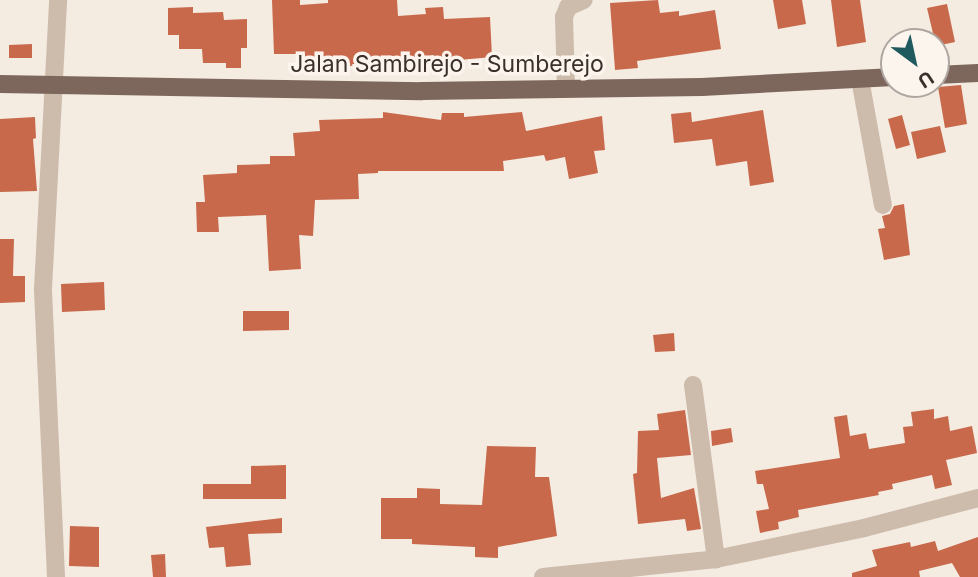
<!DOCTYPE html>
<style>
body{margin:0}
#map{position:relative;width:978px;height:577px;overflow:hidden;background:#f4ebe1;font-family:Inter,sans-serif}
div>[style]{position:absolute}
.building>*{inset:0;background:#c8694b}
.minor>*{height:18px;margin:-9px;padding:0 9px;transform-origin:9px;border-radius:9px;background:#cdbbac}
.major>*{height:18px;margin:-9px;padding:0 9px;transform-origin:9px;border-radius:9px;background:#7d675c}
span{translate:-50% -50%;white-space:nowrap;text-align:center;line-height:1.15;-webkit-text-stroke:7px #fbf5ee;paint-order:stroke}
.street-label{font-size:23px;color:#3b302b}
.north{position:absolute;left:880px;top:28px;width:70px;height:70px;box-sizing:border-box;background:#fbf5ee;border:2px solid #aea6a0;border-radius:50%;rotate:147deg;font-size:19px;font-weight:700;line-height:28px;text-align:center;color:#3b302b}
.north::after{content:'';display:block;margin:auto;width:24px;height:32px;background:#1f5a5e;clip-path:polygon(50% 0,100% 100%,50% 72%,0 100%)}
</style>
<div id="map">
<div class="building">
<div style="clip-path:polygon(272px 0,300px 0,300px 5px,328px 3px,328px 0,397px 0,398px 16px,426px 14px,425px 8px,443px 7px,444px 19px,490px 17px,492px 57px,405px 65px,343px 66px,343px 58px,305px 60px,305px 54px,274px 54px)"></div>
<div style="clip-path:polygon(658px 0,660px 13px,679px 11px,679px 16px,715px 10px,721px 49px,637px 61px,638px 68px,615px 70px,610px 3px)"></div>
<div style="clip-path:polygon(773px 0,802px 0,806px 24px,778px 29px)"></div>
<div style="clip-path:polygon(831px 0,860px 0,866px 42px,837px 47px)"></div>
<div style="clip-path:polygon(947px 4px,955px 42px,936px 46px,927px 8px)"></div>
<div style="clip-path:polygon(193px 7px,193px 13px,223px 12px,224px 20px,247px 19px,247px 48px,241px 48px,241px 68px,226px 68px,226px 63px,203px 63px,202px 49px,179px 49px,179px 35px,168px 35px,168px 8px)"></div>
<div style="clip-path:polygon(32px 44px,32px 58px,9px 58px,9px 45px)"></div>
<div style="clip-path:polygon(961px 85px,967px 124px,945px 128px,938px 87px)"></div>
<div style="clip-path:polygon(763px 110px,774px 182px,750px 186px,747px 161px,716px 166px,712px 139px,674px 143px,671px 114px,691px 112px,692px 122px)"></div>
<div style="clip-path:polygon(383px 112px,441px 120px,442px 113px,464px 113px,464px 117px,522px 112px,526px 131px,602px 116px,605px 150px,594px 151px,598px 173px,569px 179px,565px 157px,546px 161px,544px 155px,503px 161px,504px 171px,378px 171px,378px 173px,358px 174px,359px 199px,315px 200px,313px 236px,299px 235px,301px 269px,269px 271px,266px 215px,218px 217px,219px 232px,197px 232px,196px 202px,205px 202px,203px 175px,237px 173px,237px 165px,270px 164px,270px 156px,295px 156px,293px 133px,320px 131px,319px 120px,383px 118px)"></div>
<div style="clip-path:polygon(902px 115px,910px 145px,896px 149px,888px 119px)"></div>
<div style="clip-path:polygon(35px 117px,36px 138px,33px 139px,37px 191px,0 192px,0 119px)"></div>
<div style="clip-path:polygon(940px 126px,946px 152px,917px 159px,911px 132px)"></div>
<div style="clip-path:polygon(904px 204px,910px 255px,884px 260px,878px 229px,885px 228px,882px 216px,890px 214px,894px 206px)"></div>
<div style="clip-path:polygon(0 239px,14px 239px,13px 276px,25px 276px,25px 302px,0 303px)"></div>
<div style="clip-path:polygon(104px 282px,105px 310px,62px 312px,61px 284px)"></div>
<div style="clip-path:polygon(243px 311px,289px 311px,289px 330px,243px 331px)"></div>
<div style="clip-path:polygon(674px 333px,675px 351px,655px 352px,653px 335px)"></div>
<div style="clip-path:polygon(934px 409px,934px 419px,948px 416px,950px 431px,972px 426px,977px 453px,946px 460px,952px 485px,935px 489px,932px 475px,892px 484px,893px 489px,878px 492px,879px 495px,798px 510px,799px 517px,778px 522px,779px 529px,760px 533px,756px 511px,769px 509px,763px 484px,757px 484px,755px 471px,840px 458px,834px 417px,847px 415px,850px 436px,866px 433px,869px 449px,905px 443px,903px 427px,913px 426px,911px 412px)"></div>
<div style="clip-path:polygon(685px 410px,691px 455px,657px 458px,661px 498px,694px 488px,701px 529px,687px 531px,685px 519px,638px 524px,633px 474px,637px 473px,638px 431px,659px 430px,657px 414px)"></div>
<div style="clip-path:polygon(731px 428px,733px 442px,712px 446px,711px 431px)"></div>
<div style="clip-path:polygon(487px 446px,536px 447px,535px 477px,549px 477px,557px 536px,498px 547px,498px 558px,475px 557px,475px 547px,412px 544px,412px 539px,381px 539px,381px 498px,417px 498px,417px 488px,440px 489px,440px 504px,482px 505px)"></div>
<div style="clip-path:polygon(286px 465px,286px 499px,203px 499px,203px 484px,251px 484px,251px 466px)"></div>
<div style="clip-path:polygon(282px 518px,282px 533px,248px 534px,251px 565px,226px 567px,224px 547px,209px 548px,206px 527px)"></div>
<div style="clip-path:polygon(70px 526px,99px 527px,99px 567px,69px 566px)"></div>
<div style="clip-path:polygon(978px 537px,978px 577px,960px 577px,952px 563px,919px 571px,920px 577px,852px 577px,852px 573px,877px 566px,872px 550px,910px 542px,911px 547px,935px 541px,938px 551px)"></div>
<div style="clip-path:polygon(165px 554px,166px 577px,153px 577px,151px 555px)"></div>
</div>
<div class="minor">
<div style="left:860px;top:79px;width:128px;rotate:79.7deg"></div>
<div style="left:566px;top:89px;width:72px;rotate:-91.6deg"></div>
<div style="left:564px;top:17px;width:11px;rotate:-68deg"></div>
<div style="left:568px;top:7px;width:17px;rotate:-24deg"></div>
<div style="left:693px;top:385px;width:176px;rotate:82.5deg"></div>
<div style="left:56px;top:577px;width:288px;rotate:-92.6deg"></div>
<div style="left:43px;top:289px;width:289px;rotate:-87deg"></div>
<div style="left:543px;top:577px;width:174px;rotate:-5.9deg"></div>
<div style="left:716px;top:559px;width:151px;rotate:-11.8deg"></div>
<div style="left:864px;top:528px;width:118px;rotate:-14.7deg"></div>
</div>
<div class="major">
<div style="left:936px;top:75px;width:42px;rotate:-2.7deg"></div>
<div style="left:0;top:84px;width:422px;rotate:1deg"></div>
<div style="left:422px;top:91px;width:280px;rotate:-0.8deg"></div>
<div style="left:702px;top:87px;width:192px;rotate:-3deg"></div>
</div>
<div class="street-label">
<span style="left:447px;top:64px">Jalan Sambirejo - Sumberejo</span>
</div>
<div class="north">U</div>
</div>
